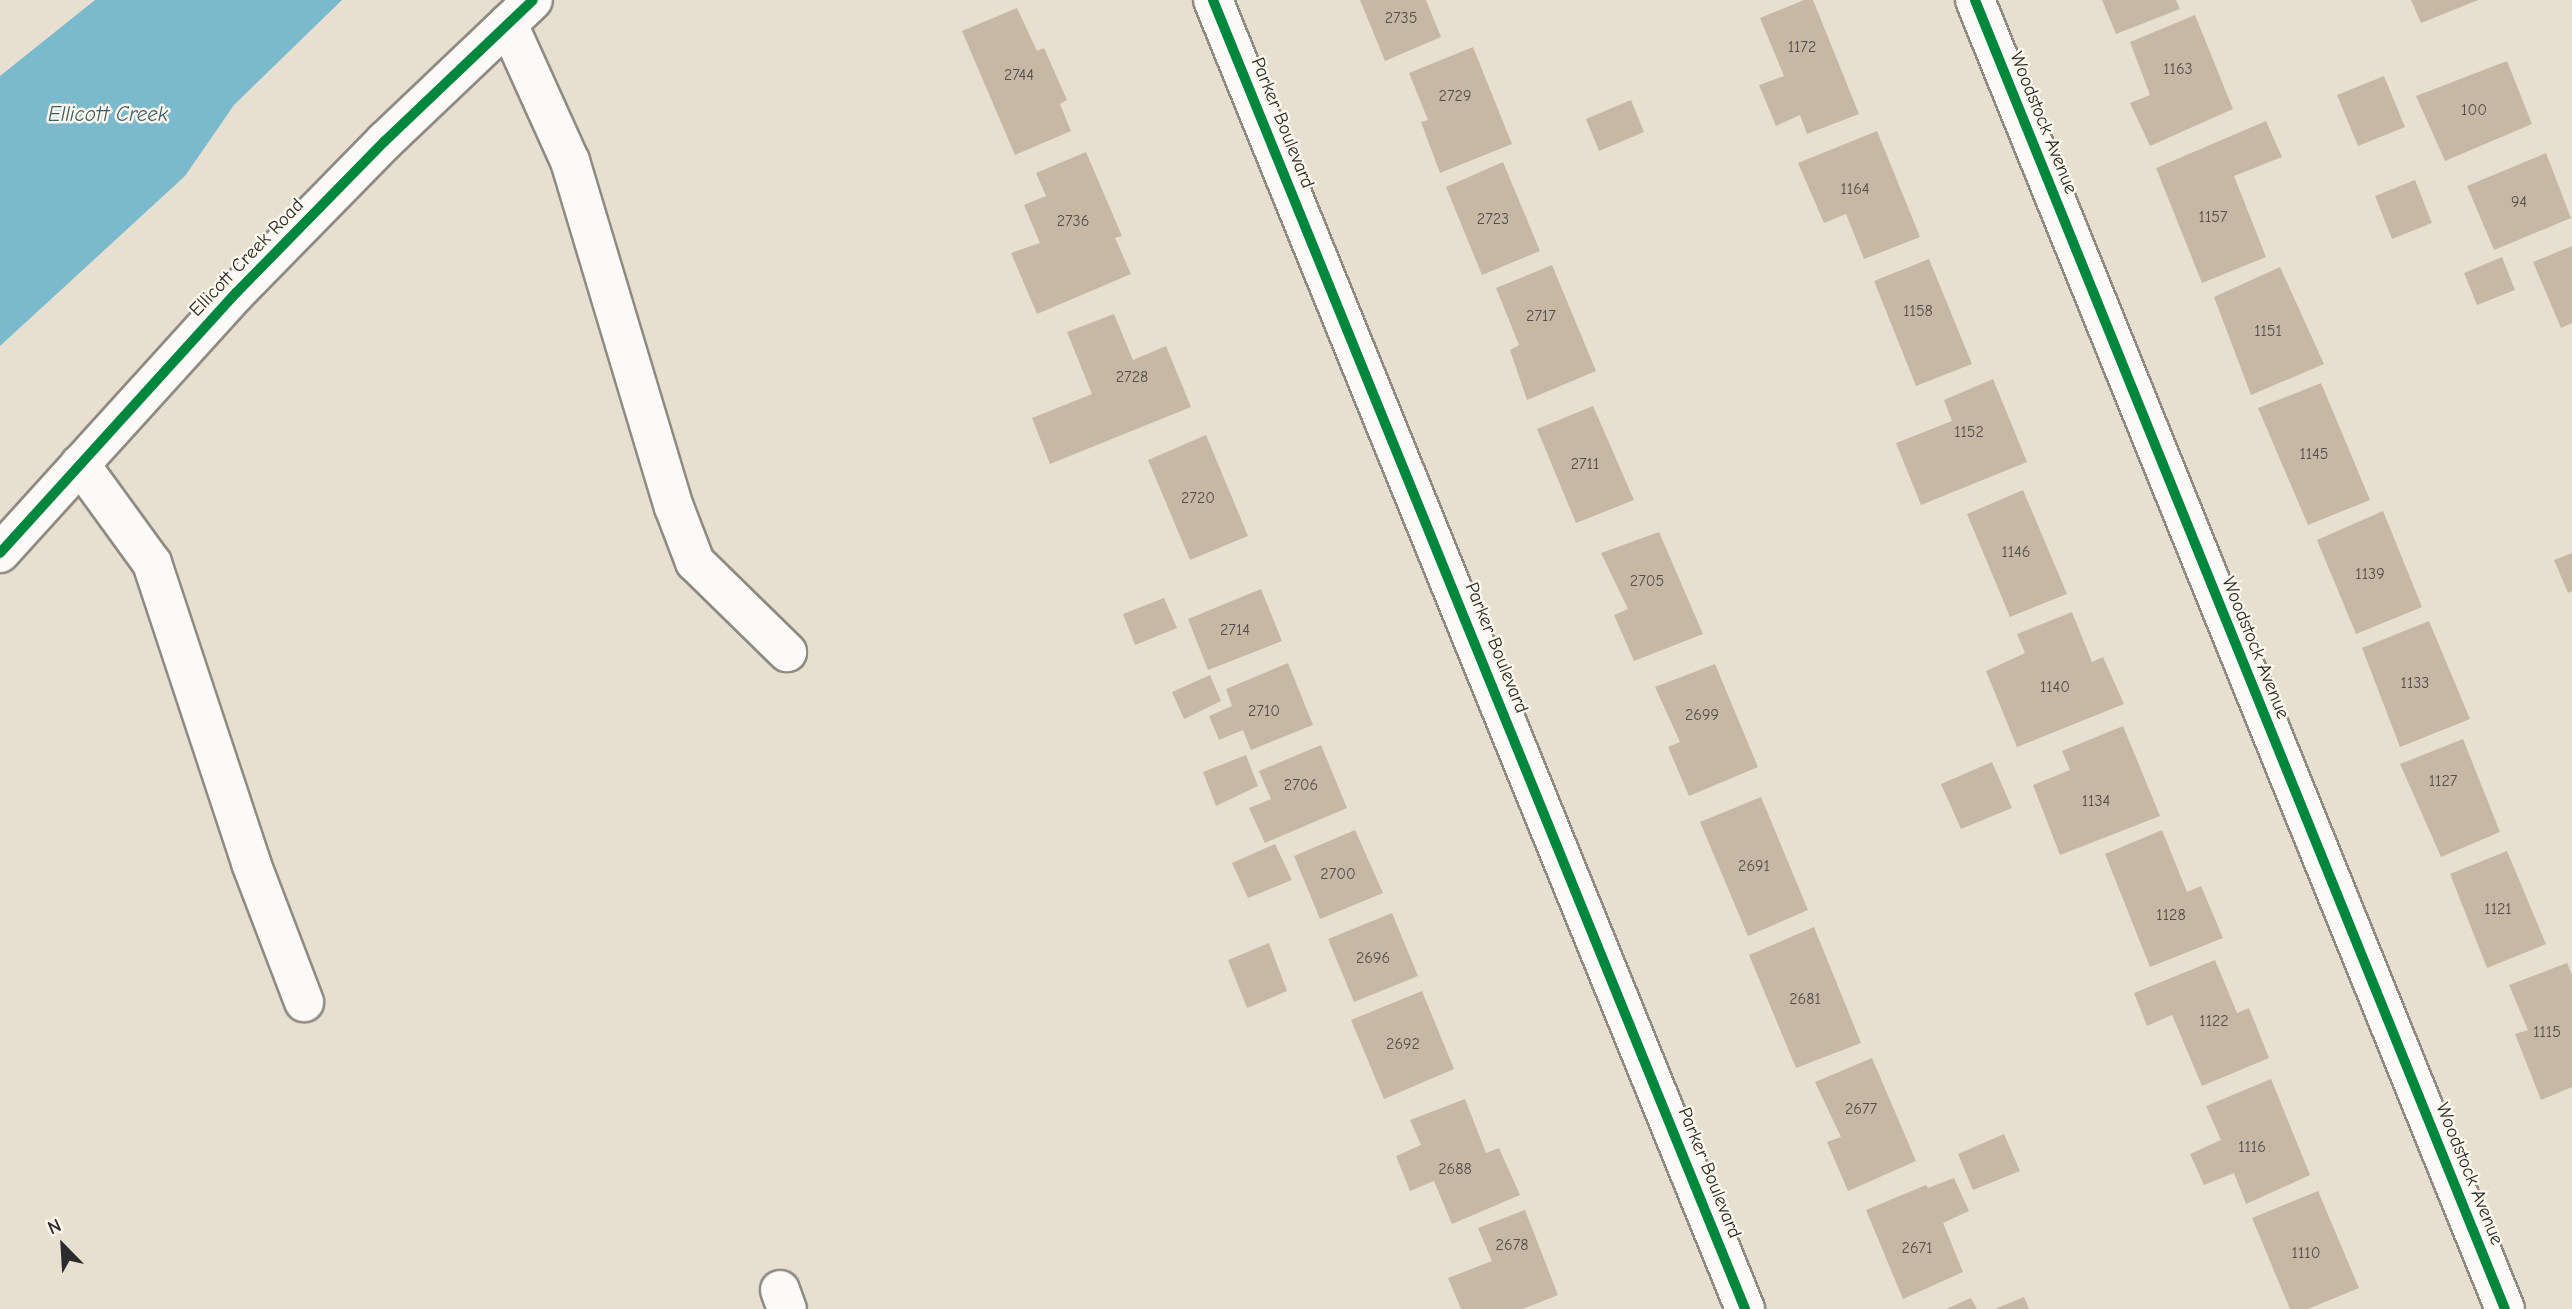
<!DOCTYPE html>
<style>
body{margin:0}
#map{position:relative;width:2572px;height:1309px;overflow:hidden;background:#e7e0d1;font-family:"Comic Neue",sans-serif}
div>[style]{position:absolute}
.water>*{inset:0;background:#7abacc}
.building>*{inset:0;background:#c7b8a5}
.roads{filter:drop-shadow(2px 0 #8f8b83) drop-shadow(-2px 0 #8f8b83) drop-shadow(0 2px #8f8b83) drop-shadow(0 -2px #8f8b83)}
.minor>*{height:38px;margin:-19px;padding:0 19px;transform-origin:19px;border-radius:19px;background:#fbfaf8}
.cycleway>*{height:10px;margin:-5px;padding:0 5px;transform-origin:5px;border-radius:5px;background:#00873e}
span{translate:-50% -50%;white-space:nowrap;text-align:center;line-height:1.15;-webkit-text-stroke:5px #fbf7ec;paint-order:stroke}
.number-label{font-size:16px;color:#524e4a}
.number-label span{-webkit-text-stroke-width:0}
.street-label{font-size:19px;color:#2b2b2b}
.water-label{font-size:21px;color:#385d6b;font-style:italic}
.north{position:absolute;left:28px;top:1211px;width:70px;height:70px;-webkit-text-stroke:5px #fbf7ec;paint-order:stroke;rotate:336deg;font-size:19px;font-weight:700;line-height:28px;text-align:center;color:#2b2b2b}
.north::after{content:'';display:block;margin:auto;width:24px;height:32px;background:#2b2b2b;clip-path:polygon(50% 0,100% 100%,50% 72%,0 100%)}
</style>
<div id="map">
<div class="water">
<div style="clip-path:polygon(95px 0,342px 0,234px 105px,185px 176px,0 346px,0 76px)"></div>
</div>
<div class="building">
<div style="clip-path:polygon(1360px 0,1426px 0,1441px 37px,1385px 61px)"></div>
<div style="clip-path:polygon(1804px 0,1813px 0,1859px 114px,1807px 134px,1800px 115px,1776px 126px,1759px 85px,1784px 76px,1760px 18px)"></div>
<div style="clip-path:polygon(2102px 0,2176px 0,2180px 9px,2116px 34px)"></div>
<div style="clip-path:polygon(2411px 0,2478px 0,2421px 23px)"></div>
<div style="clip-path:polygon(1017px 8px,1037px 51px,1044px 48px,1067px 100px,1060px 104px,1071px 131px,1015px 155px,962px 31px)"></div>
<div style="clip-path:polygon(2195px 15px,2233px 109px,2150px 146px,2130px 103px,2150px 95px,2130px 42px)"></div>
<div style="clip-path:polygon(1473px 47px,1512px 144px,1440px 173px,1421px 122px,1428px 120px,1409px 73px)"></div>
<div style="clip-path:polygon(2507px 61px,2532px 124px,2445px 161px,2416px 96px)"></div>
<div style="clip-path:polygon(2384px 76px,2405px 127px,2358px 146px,2337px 95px)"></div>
<div style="clip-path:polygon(1631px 100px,1644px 132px,1599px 151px,1586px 119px)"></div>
<div style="clip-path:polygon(2266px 121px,2282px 157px,2234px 176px,2266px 257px,2202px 283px,2156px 168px)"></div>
<div style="clip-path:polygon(1877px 131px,1920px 237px,1864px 259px,1846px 214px,1824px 223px,1798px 163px)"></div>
<div style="clip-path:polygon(1086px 152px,1122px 236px,1115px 238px,1131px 274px,1037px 314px,1011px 253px,1040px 243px,1024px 205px,1046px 196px,1036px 173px)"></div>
<div style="clip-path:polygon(2546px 153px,2571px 218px,2494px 250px,2467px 186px)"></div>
<div style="clip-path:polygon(1503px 162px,1540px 251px,1482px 275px,1446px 187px)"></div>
<div style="clip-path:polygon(2415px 180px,2432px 223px,2392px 239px,2375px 196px)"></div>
<div style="clip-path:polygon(2572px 246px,2572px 323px,2561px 328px,2533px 262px)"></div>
<div style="clip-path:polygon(2502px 257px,2515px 290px,2477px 305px,2464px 273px)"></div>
<div style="clip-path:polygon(1929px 259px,1972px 364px,1916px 386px,1874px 281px)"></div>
<div style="clip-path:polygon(1552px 265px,1596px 371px,1527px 400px,1510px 350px,1519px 345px,1496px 288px)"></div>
<div style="clip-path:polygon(2280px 267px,2324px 364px,2251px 395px,2214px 297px)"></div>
<div style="clip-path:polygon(1114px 314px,1133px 360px,1166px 346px,1191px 407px,1050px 464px,1032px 418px,1092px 394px,1067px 332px)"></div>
<div style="clip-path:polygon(1993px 379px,2027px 462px,1921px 505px,1896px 443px,1952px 421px,1944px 400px)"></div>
<div style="clip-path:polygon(2321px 383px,2370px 500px,2308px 525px,2258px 408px)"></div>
<div style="clip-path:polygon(1593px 406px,1634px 500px,1576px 523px,1537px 429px)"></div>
<div style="clip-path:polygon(1206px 435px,1248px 536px,1190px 560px,1148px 460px)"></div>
<div style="clip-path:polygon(2023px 490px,2067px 594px,2010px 617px,1967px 514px)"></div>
<div style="clip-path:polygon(2383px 511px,2422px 607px,2356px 634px,2317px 540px)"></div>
<div style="clip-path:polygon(1659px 532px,1703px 634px,1634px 661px,1614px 615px,1628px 609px,1601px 553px)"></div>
<div style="clip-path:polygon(2572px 553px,2572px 591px,2568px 593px,2554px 560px)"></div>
<div style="clip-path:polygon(1261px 589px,1282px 641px,1208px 670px,1188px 619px)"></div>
<div style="clip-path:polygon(1164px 598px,1177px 628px,1135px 645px,1123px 614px)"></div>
<div style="clip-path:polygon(2072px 612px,2092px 662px,2103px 657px,2124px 704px,2017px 747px,1986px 671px,2025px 653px,2017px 634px)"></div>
<div style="clip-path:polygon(2429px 621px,2470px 719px,2400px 747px,2362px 648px)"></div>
<div style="clip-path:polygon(1288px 663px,1313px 725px,1251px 750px,1243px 730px,1219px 740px,1209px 716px,1232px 706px,1226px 689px)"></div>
<div style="clip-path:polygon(1715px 664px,1758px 767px,1689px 796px,1668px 747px,1680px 742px,1655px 687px)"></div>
<div style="clip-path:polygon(1210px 675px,1221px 701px,1184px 719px,1172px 692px)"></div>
<div style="clip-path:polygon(2123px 726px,2160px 816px,2060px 855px,2033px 785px,2070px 770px,2062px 751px)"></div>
<div style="clip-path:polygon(2463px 739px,2500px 832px,2441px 857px,2400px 764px)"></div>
<div style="clip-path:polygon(1321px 745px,1347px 808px,1265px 843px,1249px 808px,1271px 799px,1259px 771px)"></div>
<div style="clip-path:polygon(1246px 755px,1258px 786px,1216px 806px,1203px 772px)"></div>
<div style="clip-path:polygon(1992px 762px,2012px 808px,1961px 829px,1941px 784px)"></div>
<div style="clip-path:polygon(1761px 797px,1808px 910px,1748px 936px,1700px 822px)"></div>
<div style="clip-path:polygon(1355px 830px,1383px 893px,1320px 919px,1294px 856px)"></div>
<div style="clip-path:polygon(2162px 830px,2187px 892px,2201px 886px,2223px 938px,2150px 967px,2105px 854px)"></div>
<div style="clip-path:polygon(1275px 844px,1292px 880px,1248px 898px,1232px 863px)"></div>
<div style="clip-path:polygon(2507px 851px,2546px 944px,2487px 968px,2450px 874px)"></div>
<div style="clip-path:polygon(1392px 913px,1418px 976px,1354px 1002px,1328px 939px)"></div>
<div style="clip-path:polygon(1814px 927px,1861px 1043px,1796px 1068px,1749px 955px)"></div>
<div style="clip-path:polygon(1269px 943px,1287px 991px,1247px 1008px,1228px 960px)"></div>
<div style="clip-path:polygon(2215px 960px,2237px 1013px,2249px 1008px,2269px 1058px,2202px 1086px,2172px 1015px,2147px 1026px,2134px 993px)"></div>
<div style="clip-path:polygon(2567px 963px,2572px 975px,2572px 1087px,2541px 1100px,2515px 1034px,2528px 1030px,2509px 985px)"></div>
<div style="clip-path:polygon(1422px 991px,1454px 1069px,1384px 1099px,1351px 1020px)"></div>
<div style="clip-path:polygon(1872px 1058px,1916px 1161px,1848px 1191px,1827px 1142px,1841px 1137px,1815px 1082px)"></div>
<div style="clip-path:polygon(2271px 1079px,2310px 1175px,2246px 1204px,2234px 1173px,2204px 1185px,2190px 1154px,2221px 1140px,2206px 1106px)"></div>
<div style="clip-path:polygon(1465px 1099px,1486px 1153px,1499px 1148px,1520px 1195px,1452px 1224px,1434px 1181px,1410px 1191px,1396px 1156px,1421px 1145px,1410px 1120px)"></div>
<div style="clip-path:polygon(2004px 1134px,2020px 1171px,1973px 1190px,1958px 1154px)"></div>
<div style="clip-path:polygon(1954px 1178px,1969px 1211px,1943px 1223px,1963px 1272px,1903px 1299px,1866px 1210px,1926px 1185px,1928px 1188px)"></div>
<div style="clip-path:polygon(2318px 1191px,2359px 1288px,2308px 1309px,2290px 1309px,2252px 1218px)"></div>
<div style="clip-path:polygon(1525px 1210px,1558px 1295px,1523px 1309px,1461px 1309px,1448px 1278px,1492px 1261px,1478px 1228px)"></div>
<div style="clip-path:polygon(2024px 1297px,2029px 1309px,1995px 1309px)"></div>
<div style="clip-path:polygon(1971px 1298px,1977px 1309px,1946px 1309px)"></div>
</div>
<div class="roads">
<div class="minor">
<div style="left:1213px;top:0;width:1413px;rotate:67.88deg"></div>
<div style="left:1975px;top:0;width:1412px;rotate:67.96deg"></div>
<div style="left:508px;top:24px;width:150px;rotate:65.7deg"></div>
<div style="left:570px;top:161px;width:361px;rotate:73.3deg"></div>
<div style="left:674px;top:507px;width:59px;rotate:69.1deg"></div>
<div style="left:695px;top:562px;width:129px;rotate:44.4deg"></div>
<div style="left:80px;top:464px;width:122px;rotate:54deg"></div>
<div style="left:152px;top:563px;width:316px;rotate:71.7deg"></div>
<div style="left:251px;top:863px;width:149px;rotate:69.1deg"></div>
<div style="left:0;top:553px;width:351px;rotate:-47.8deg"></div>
<div style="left:236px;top:293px;width:213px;rotate:-45.6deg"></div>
<div style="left:385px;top:141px;width:204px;rotate:-43.6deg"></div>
<div style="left:780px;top:1290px;width:20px;rotate:70deg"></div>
</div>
</div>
<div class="cycleway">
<div style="left:1213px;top:0;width:1413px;rotate:67.88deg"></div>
<div style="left:1975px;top:0;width:1412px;rotate:67.96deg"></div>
<div style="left:0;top:553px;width:351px;rotate:-47.8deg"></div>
<div style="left:236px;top:293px;width:213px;rotate:-45.6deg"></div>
<div style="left:385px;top:141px;width:204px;rotate:-43.6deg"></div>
</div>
<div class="number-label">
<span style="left:1401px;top:18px">2735</span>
<span style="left:1802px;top:47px">1172</span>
<span style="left:2178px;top:69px">1163</span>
<span style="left:1019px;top:75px">2744</span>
<span style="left:1455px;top:96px">2729</span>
<span style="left:2474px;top:110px">100</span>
<span style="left:1855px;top:189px">1164</span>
<span style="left:2519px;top:202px">94</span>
<span style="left:2213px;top:217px">1157</span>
<span style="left:1493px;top:219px">2723</span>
<span style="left:1073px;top:221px">2736</span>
<span style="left:1918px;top:311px">1158</span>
<span style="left:1541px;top:316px">2717</span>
<span style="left:2268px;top:331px">1151</span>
<span style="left:1132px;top:377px">2728</span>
<span style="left:1969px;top:432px">1152</span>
<span style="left:2314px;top:454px">1145</span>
<span style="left:1585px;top:464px">2711</span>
<span style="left:1198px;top:498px">2720</span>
<span style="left:2016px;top:552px">1146</span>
<span style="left:2370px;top:574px">1139</span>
<span style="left:1647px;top:581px">2705</span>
<span style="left:1235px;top:630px">2714</span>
<span style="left:2415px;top:683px">1133</span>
<span style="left:2055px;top:687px">1140</span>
<span style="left:1264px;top:711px">2710</span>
<span style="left:1702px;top:715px">2699</span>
<span style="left:2443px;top:781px">1127</span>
<span style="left:1301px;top:785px">2706</span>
<span style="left:2096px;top:801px">1134</span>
<span style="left:1754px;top:866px">2691</span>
<span style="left:1338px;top:874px">2700</span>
<span style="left:2498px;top:909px">1121</span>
<span style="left:2171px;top:915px">1128</span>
<span style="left:1373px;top:958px">2696</span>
<span style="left:1805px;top:999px">2681</span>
<span style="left:2214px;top:1021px">1122</span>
<span style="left:2547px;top:1032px">1115</span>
<span style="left:1403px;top:1044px">2692</span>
<span style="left:1861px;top:1109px">2677</span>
<span style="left:2252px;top:1147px">1116</span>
<span style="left:1455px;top:1169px">2688</span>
<span style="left:1512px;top:1245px">2678</span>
<span style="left:1917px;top:1248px">2671</span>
<span style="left:2306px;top:1253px">1110</span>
</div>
<div class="street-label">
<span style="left:1282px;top:123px;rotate:68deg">Parker Boulevard</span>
<span style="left:2043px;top:123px;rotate:68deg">Woodstock Avenue</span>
<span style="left:247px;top:258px;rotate:-46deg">Ellicott Creek Road</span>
<span style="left:1496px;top:648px;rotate:68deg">Parker Boulevard</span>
<span style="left:2255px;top:648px;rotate:68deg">Woodstock Avenue</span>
<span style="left:1709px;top:1173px;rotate:68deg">Parker Boulevard</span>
<span style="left:2469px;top:1174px;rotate:68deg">Woodstock Avenue</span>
</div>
<div class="water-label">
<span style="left:108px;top:114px">Ellicott Creek</span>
</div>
<div class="north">N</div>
</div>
